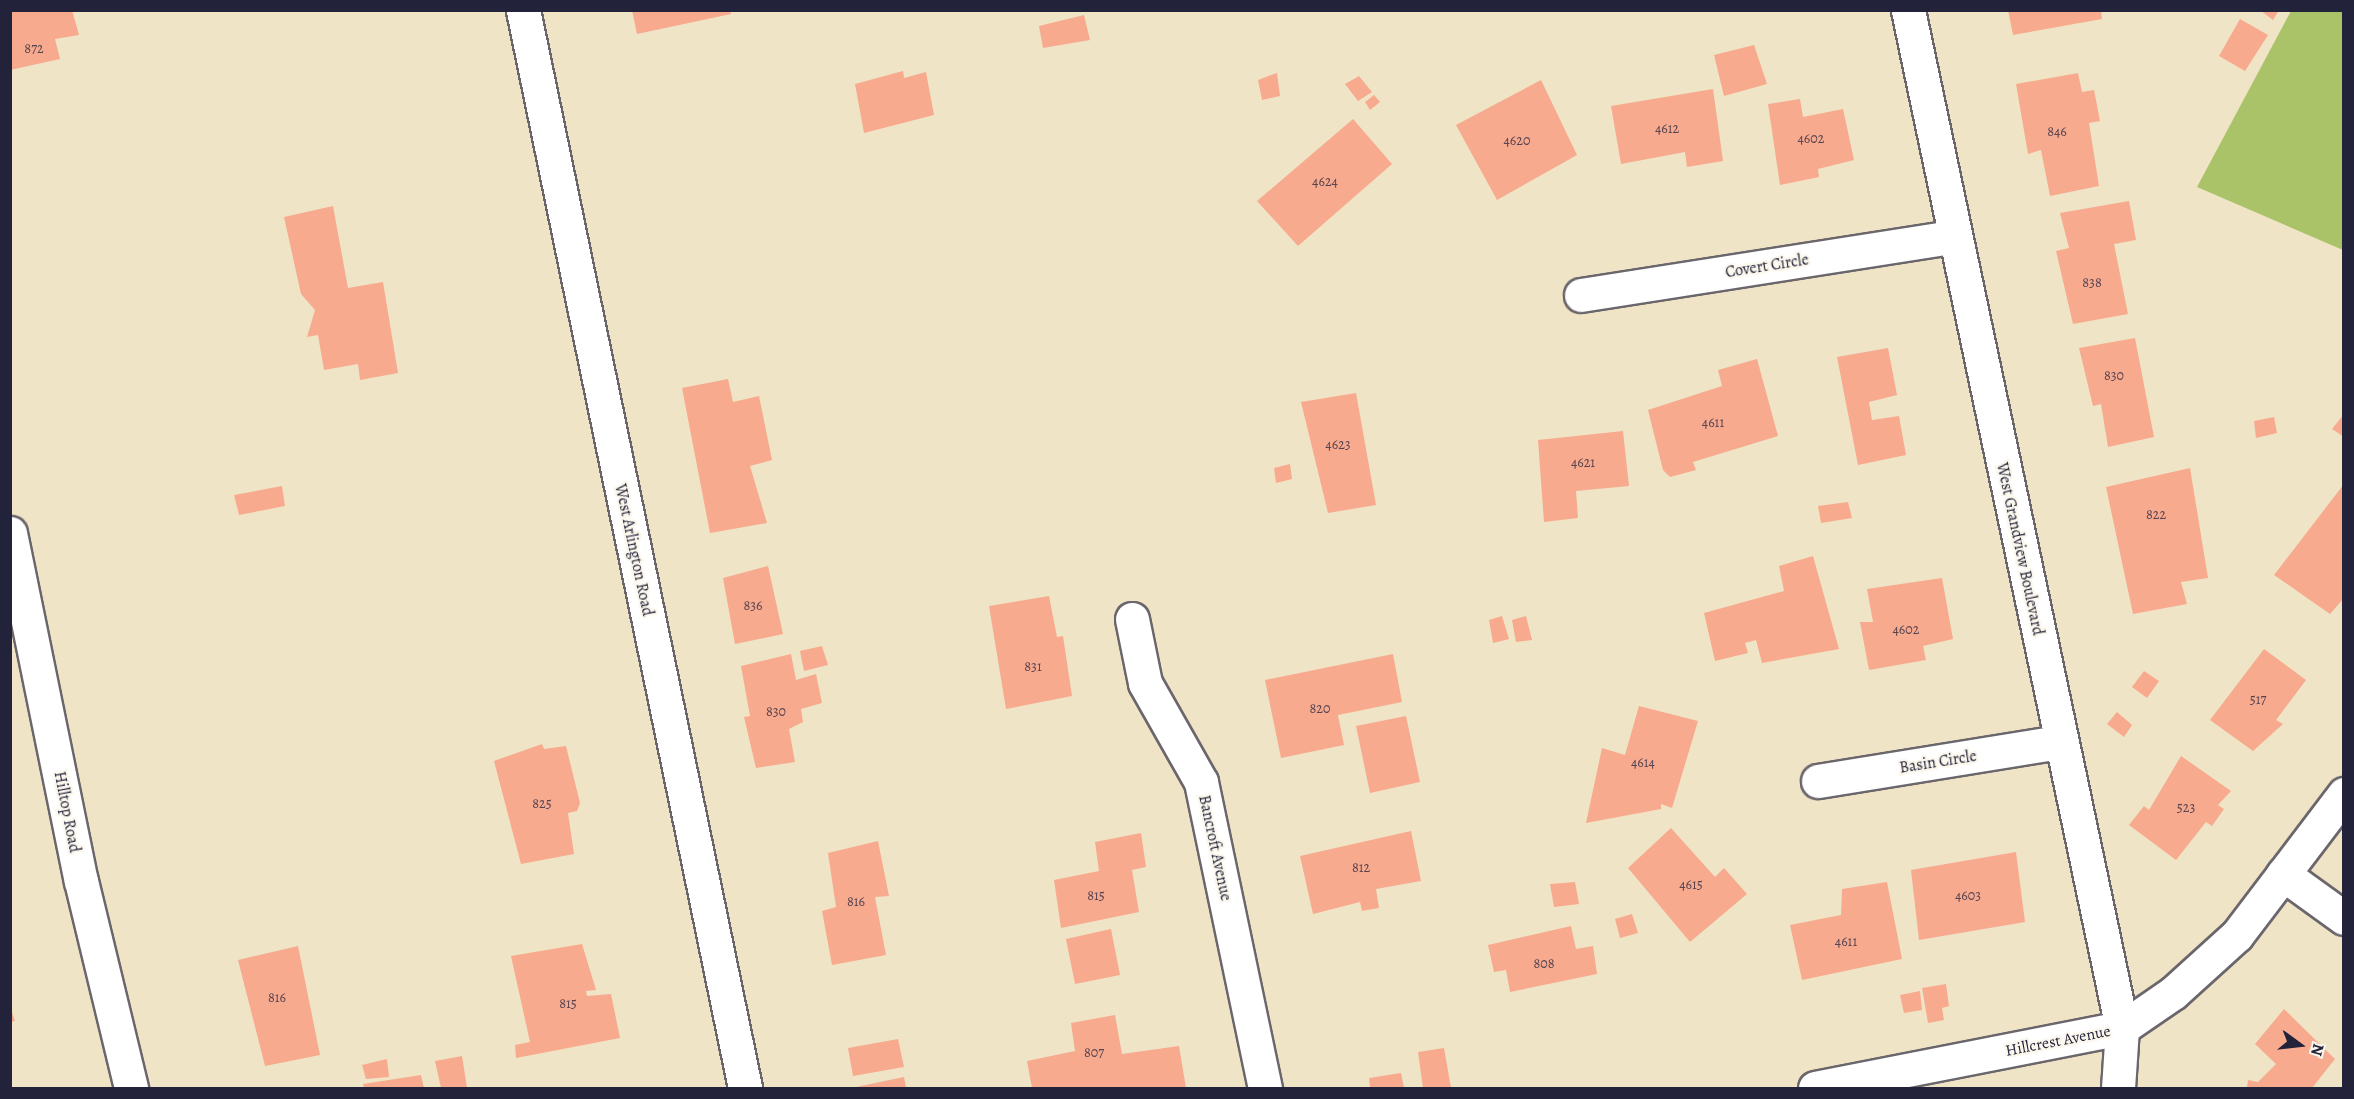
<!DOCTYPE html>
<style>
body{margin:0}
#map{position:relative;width:2354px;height:1099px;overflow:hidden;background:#f0e4c6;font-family:Alegreya,serif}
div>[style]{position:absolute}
.green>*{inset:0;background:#aac369}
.building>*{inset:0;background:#f7aa8e}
.roads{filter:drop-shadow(2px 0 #6a666c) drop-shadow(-2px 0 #6a666c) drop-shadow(0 2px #6a666c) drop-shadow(0 -2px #6a666c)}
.minor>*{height:33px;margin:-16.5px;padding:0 16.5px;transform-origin:16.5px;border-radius:16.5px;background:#fff}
span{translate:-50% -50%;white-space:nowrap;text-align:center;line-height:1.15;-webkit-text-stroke:4.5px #fbf7ec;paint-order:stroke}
.number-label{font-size:14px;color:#574450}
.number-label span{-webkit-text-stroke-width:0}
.street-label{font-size:16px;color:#22223b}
.frame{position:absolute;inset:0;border:12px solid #22223b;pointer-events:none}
.north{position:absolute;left:2270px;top:1015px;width:60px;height:60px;-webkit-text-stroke:4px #fbf7ec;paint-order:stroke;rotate:105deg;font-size:16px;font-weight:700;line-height:24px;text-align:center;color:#22223b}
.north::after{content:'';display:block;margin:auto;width:21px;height:27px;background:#22223b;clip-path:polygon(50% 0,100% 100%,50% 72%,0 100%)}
</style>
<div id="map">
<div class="green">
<div style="clip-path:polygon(2291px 11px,2343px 11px,2343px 250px,2197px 187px)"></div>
</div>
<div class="building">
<div style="clip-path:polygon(10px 10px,72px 10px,79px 35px,55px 39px,60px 59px,10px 70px)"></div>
<div style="clip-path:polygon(632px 10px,730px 10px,731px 14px,637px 34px)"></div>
<div style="clip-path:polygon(2008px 10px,2101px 10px,2102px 19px,2013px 35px)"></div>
<div style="clip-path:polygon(2260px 10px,2279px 10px,2273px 20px)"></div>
<div style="clip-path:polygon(1084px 15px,1090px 40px,1043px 48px,1039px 26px)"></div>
<div style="clip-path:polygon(2240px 19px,2268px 35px,2245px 71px,2219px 56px)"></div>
<div style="clip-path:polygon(1754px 45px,1767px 84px,1724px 96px,1714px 55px)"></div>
<div style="clip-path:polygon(903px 71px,904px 78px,926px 72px,934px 115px,864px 133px,855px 84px)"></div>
<div style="clip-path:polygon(1277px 73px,1280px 96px,1262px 100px,1258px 80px)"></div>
<div style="clip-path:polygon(2078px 73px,2082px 92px,2094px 90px,2100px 121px,2089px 123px,2099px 186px,2050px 196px,2041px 150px,2028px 154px,2016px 84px)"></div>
<div style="clip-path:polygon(1359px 76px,1372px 92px,1358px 101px,1345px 84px)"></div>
<div style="clip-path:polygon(1541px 80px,1577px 155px,1497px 200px,1456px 125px)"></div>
<div style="clip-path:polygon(1713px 89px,1723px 161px,1687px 167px,1685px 152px,1621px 164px,1611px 106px)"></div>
<div style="clip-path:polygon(1374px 95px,1380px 102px,1370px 110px,1365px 102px)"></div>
<div style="clip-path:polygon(1800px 99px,1803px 117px,1843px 109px,1854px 160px,1818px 169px,1819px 177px,1780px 185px,1768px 104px)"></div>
<div style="clip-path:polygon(1353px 119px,1392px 164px,1298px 246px,1257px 201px)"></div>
<div style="clip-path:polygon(2129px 201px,2136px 240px,2114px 244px,2128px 314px,2073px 324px,2056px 251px,2069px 248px,2060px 213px)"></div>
<div style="clip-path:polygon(333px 206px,348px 288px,383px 282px,398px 373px,360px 380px,358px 364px,324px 370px,318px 335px,307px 337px,315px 310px,301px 294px,284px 217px)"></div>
<div style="clip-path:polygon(2135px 338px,2154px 437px,2108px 447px,2101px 404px,2093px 406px,2079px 348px)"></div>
<div style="clip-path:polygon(1888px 348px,1897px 395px,1869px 402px,1872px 420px,1899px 416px,1906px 455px,1858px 465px,1837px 357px)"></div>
<div style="clip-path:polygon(1757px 359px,1778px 436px,1693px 462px,1696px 470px,1670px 477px,1663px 470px,1648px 410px,1722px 386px,1718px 370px)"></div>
<div style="clip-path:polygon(728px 379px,733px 402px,759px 396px,772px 460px,750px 466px,767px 523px,710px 533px,682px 388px)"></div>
<div style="clip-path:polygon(1356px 393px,1376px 505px,1328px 513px,1301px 402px)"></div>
<div style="clip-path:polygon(2344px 414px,2344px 437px,2332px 429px)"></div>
<div style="clip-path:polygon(2274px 417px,2277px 433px,2256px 438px,2254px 421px)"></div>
<div style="clip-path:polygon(1623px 431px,1629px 486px,1576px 491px,1578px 518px,1544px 522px,1538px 440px)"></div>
<div style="clip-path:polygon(1290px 464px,1292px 479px,1276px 483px,1274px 468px)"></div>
<div style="clip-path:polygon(2190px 468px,2208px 578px,2181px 582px,2187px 604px,2133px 614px,2106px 487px)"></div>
<div style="clip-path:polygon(2344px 484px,2344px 598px,2330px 614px,2274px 575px)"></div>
<div style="clip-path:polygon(282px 486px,285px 506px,239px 515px,234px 495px)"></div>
<div style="clip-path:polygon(1848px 502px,1852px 518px,1821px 523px,1818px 506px)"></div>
<div style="clip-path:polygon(1813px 556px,1839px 649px,1762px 663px,1756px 640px,1745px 643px,1748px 653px,1715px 661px,1704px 613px,1784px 591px,1779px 566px)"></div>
<div style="clip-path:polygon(768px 566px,783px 634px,735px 644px,723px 578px)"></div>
<div style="clip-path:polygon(1942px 578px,1953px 639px,1923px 646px,1926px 660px,1869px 670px,1860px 622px,1873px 622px,1867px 589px)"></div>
<div style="clip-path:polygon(1049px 596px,1057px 637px,1063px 636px,1072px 696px,1006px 709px,989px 606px)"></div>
<div style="clip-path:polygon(1502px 616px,1509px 639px,1493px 643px,1489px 620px)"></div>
<div style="clip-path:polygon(1526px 616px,1532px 640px,1516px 642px,1512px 620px)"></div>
<div style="clip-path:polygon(822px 646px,828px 665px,804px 671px,800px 651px)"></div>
<div style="clip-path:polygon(2264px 649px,2306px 680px,2276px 720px,2283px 724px,2253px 751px,2210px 720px)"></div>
<div style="clip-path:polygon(791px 654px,796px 680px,816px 674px,822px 703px,801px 709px,803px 722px,789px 729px,795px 762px,756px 768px,744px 717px,750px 716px,741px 666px)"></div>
<div style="clip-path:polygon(1393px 654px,1402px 702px,1338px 715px,1344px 745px,1281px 758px,1265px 680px)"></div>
<div style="clip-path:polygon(2144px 671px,2159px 681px,2147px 698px,2132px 687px)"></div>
<div style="clip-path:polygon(1639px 706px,1698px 721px,1672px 808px,1661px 804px,1661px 809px,1586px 823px,1602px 748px,1625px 755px)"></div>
<div style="clip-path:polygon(2117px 712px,2132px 725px,2124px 737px,2107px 724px)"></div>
<div style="clip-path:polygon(1406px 716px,1420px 782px,1370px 793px,1356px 726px)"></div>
<div style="clip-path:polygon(542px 744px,544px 749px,566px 746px,580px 803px,577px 811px,568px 813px,574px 854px,521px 864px,494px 761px)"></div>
<div style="clip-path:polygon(2181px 756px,2231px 791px,2218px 805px,2224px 809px,2212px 826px,2206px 822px,2176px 860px,2129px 825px,2144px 806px,2149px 810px)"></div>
<div style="clip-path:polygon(1671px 828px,1715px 877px,1724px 868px,1747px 894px,1690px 942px,1628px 868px)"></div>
<div style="clip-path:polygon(1411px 831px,1421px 881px,1376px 889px,1379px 908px,1362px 911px,1360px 902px,1313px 914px,1300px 856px)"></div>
<div style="clip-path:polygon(1141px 833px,1146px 867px,1132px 870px,1139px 912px,1061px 928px,1054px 880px,1099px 871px,1095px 842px)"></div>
<div style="clip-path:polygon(878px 841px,889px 896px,875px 897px,886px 955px,832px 965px,822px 911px,836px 907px,828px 853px)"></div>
<div style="clip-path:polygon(2016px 852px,2025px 922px,1919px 940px,1911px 870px)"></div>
<div style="clip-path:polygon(1575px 882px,1579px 904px,1554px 907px,1550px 884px)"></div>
<div style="clip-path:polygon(1887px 882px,1902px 959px,1802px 980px,1790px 925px,1841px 915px,1842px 889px)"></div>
<div style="clip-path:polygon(1632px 914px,1638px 933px,1620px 938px,1615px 919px)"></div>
<div style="clip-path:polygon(1571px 926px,1576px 949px,1593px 946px,1597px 974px,1510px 992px,1506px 970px,1494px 972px,1488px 945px)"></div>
<div style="clip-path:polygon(1111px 929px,1120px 975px,1075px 984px,1066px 939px)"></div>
<div style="clip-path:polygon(582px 944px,596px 990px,586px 991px,587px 996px,611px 994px,620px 1038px,516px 1058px,515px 1045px,530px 1042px,511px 956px)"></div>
<div style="clip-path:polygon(298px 946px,320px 1055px,265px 1066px,238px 960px)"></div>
<div style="clip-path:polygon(1946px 984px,1949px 1006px,1942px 1008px,1944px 1020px,1928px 1023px,1922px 988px)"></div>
<div style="clip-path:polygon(1920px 991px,1922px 1010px,1904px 1013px,1900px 995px)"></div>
<div style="clip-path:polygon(10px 1007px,15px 1021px,10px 1022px)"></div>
<div style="clip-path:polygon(2284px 1009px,2335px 1059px,2312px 1088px,2247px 1088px,2248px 1080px,2258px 1082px,2276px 1064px,2255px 1044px)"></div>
<div style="clip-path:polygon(1115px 1015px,1122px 1054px,1179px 1046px,1186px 1088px,1032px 1088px,1027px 1061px,1075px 1051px,1071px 1023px)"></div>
<div style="clip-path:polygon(898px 1039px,904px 1067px,853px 1076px,848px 1048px)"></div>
<div style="clip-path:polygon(1444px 1048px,1451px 1088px,1423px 1088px,1418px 1052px)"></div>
<div style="clip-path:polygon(462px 1056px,467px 1088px,441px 1088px,435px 1061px)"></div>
<div style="clip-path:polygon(387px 1059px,389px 1077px,366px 1079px,362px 1065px)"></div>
<div style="clip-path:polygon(1401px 1073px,1404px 1088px,1370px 1088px,1369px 1078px)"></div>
<div style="clip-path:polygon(421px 1075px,424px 1088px,364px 1088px,363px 1084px)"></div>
<div style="clip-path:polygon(904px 1077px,906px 1088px,857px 1088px,856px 1087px)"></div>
</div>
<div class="roads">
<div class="minor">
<div style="left:523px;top:10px;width:1101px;rotate:78.36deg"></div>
<div style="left:1908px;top:10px;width:1040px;rotate:78.13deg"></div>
<div style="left:2122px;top:1028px;width:60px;rotate:93.8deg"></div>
<div style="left:1581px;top:295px;width:376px;rotate:-8.9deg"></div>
<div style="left:10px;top:533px;width:355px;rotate:78.5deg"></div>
<div style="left:81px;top:881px;width:213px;rotate:76.4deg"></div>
<div style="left:1132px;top:619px;width:65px;rotate:78.5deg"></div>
<div style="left:1145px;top:683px;width:114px;rotate:60.5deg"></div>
<div style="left:1201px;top:782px;width:313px;rotate:78.2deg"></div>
<div style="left:1818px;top:781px;width:244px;rotate:-9.2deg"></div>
<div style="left:2283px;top:874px;width:75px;rotate:35.8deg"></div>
<div style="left:1815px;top:1088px;width:313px;rotate:-11.1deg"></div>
<div style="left:2122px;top:1028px;width:62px;rotate:-34.5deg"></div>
<div style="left:2173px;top:993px;width:86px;rotate:-42.2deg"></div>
<div style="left:2237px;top:935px;width:177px;rotate:-52.8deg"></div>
</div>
</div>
<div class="number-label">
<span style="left:34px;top:49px">872</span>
<span style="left:1667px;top:129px">4612</span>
<span style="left:2057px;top:132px">846</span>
<span style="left:1811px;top:139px">4602</span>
<span style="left:1517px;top:141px">4620</span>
<span style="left:1325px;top:182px">4624</span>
<span style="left:2092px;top:283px">838</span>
<span style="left:2114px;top:376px">830</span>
<span style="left:1713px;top:423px">4611</span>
<span style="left:1338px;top:445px">4623</span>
<span style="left:1583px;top:463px">4621</span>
<span style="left:2156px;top:515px">822</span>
<span style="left:753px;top:606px">836</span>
<span style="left:1906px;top:630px">4602</span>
<span style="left:1033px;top:667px">831</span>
<span style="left:2258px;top:700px">517</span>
<span style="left:1320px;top:709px">820</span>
<span style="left:776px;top:712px">830</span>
<span style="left:1643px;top:763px">4614</span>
<span style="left:542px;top:804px">825</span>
<span style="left:2186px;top:808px">523</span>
<span style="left:1361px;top:868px">812</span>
<span style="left:1691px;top:885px">4615</span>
<span style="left:1096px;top:896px">815</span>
<span style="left:1968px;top:896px">4603</span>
<span style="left:856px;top:902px">816</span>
<span style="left:1846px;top:942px">4611</span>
<span style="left:1544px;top:964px">808</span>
<span style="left:277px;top:998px">816</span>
<span style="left:568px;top:1004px">815</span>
<span style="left:1094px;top:1053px">807</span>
</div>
<div class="street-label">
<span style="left:1767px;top:266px;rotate:-9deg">Covert Circle</span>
<span style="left:2020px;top:549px;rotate:78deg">West Grandview Boulevard</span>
<span style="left:634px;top:550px;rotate:78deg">West Arlington Road</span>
<span style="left:1938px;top:762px;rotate:-9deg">Basin Circle</span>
<span style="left:67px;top:812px;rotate:79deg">Hilltop Road</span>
<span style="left:1215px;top:848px;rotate:78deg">Bancroft Avenue</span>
<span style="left:2058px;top:1041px;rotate:-11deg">Hillcrest Avenue</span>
</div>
<div class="frame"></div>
<div class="north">N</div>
</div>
